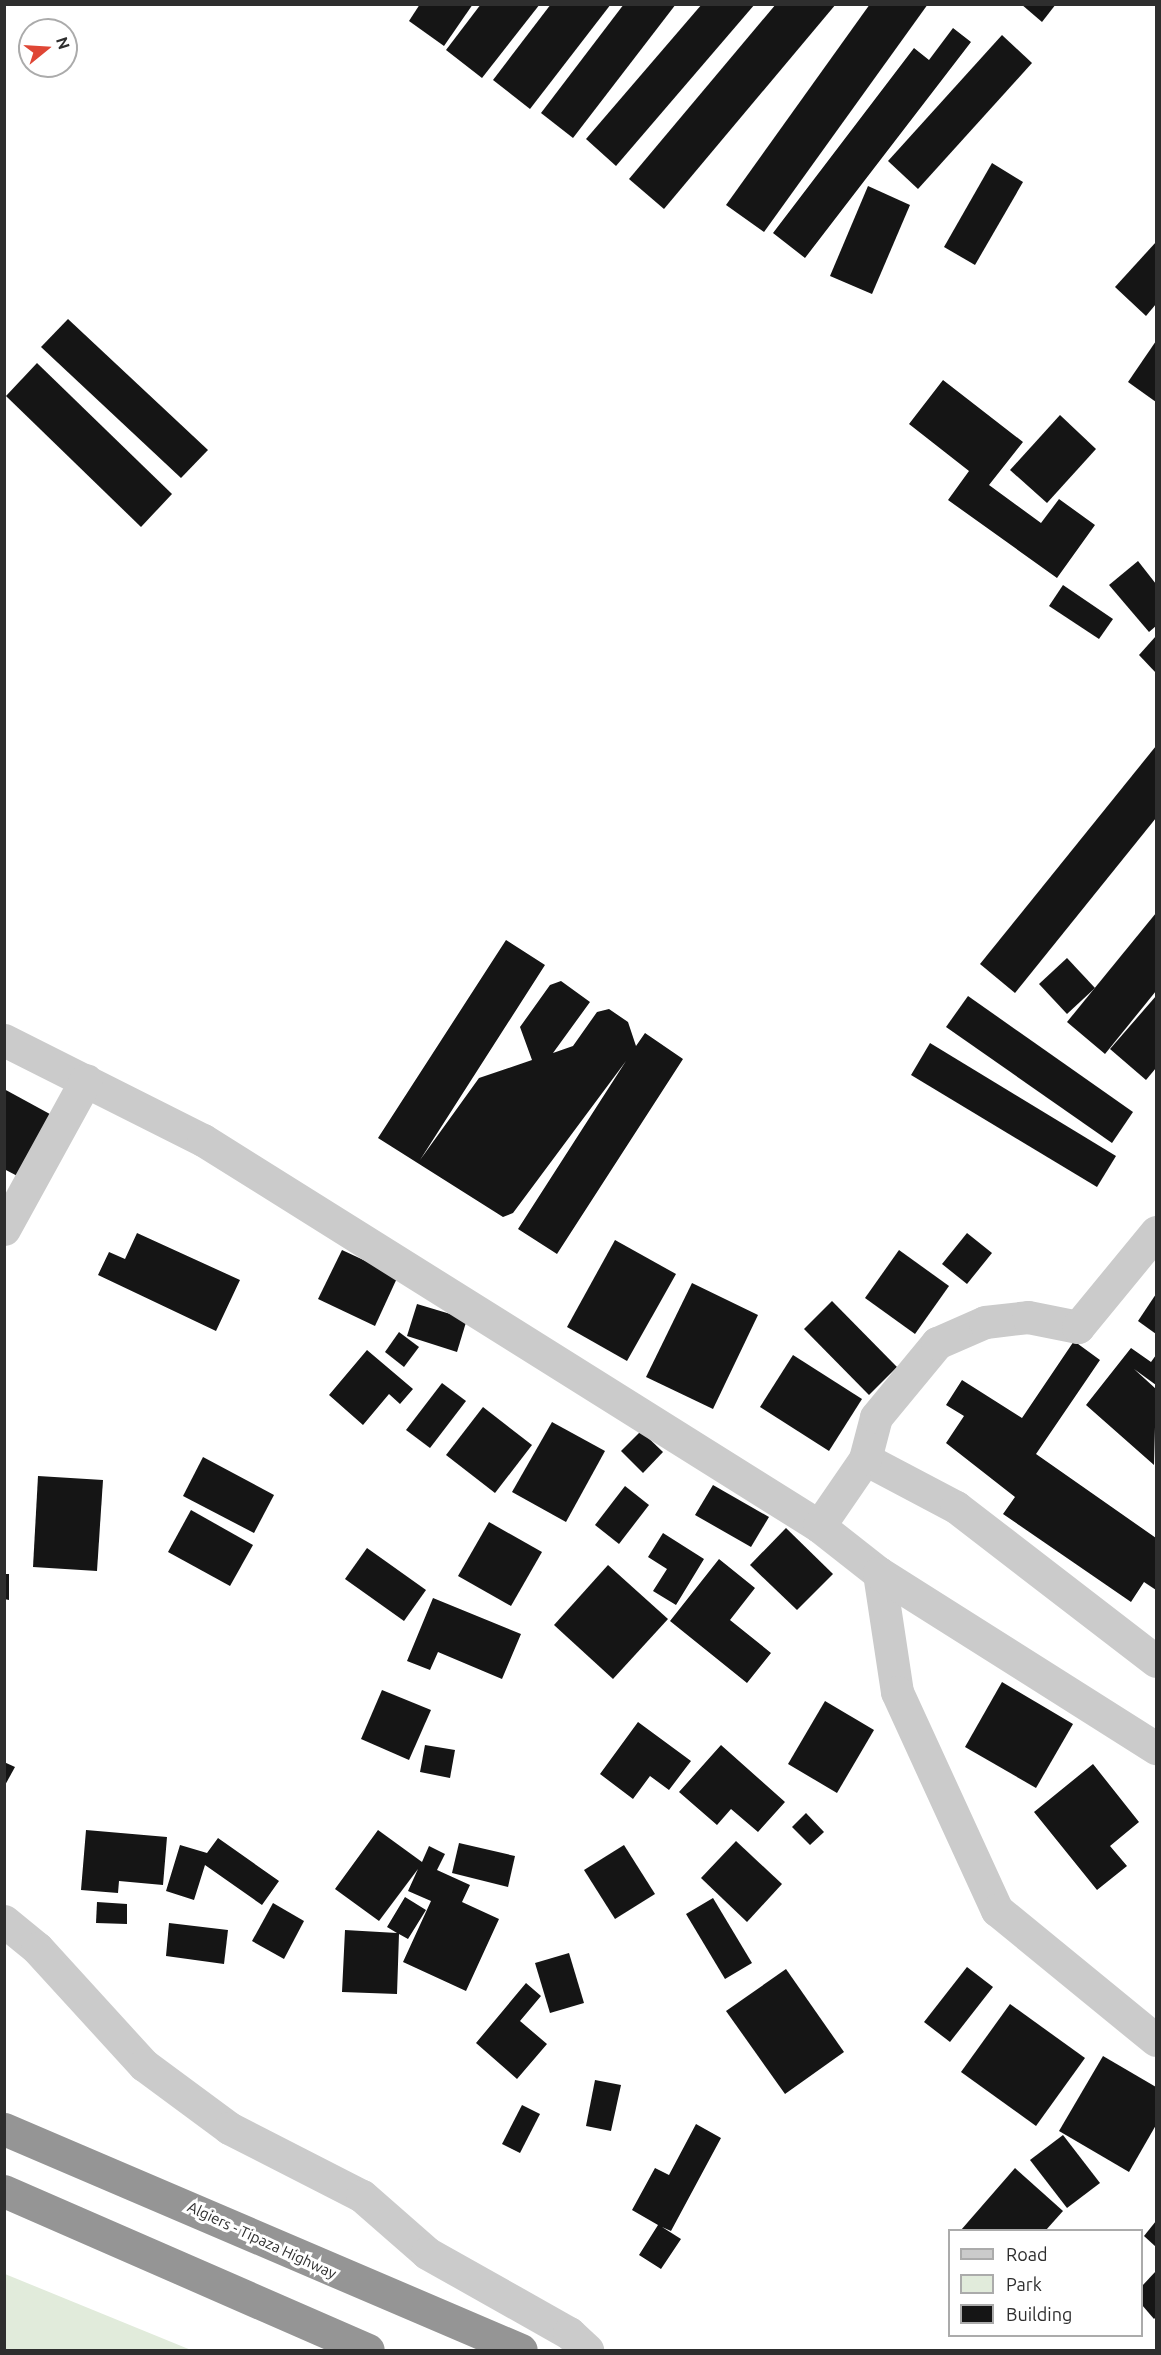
<!DOCTYPE html>
<style>
body{margin:0}
#map{position:relative;width:1161px;height:2355px;overflow:hidden;background:#fff;font-family:Ubuntu,sans-serif}
div>[style]{position:absolute}
.green>*{inset:0;background:#e1ebdb}
.building>*{inset:0;background:#151515}
.minor>*{height:33px;margin:-16.5px;padding:0 16.5px;transform-origin:16.5px;border-radius:16.5px;background:#cbcbcb}
.highway>*{height:33px;margin:-16.5px;padding:0 16.5px;transform-origin:16.5px;border-radius:16.5px;background:#959595}
span{translate:-50% -50%;white-space:nowrap;text-align:center;line-height:1.15;-webkit-text-stroke:6px #fff;paint-order:stroke}
.street-label{font-size:15px;color:#2e2e2e}
.frame{position:absolute;inset:0;border:6px solid #2e2e2e;pointer-events:none}
.legend{position:absolute;left:948px;top:2229px;width:195px;height:108px;box-sizing:border-box;background:#fff;border:2px solid #ababab;margin:0;padding:8px 10px;list-style:none;font-size:18px;color:#2e2e2e}
.legend li{display:flex;align-items:center;gap:12px;height:30px}
.legend b{width:30px;border:2px solid #ababab}
.north{position:absolute;left:18px;top:18px;width:60px;height:60px;box-sizing:border-box;background:#fff;border:2px solid #ababab;border-radius:50%;rotate:72deg;font-size:16px;font-weight:700;line-height:24px;text-align:center;color:#2e2e2e}
.north::after{content:'';display:block;margin:auto;width:21px;height:27px;background:#df4635;clip-path:polygon(50% 0,100% 100%,50% 72%,0 100%)}
</style>
<div id="map">
<div class="green">
<div style="clip-path:polygon(4px 2274px,5px 2274px,191px 2350px,5px 2350px)"></div>
</div>
<div class="building">
<div style="clip-path:polygon(420px 4px,473px 4px,444px 46px,409px 21px)"></div>
<div style="clip-path:polygon(481px 4px,540px 4px,482px 78px,446px 50px)"></div>
<div style="clip-path:polygon(551px 4px,611px 4px,530px 109px,493px 80px)"></div>
<div style="clip-path:polygon(624px 4px,676px 4px,573px 138px,541px 113px)"></div>
<div style="clip-path:polygon(702px 4px,755px 4px,616px 166px,586px 139px)"></div>
<div style="clip-path:polygon(776px 4px,836px 4px,664px 209px,629px 179px)"></div>
<div style="clip-path:polygon(870px 4px,928px 4px,764px 232px,726px 205px)"></div>
<div style="clip-path:polygon(1021px 4px,1056px 4px,1042px 22px)"></div>
<div style="clip-path:polygon(953px 28px,971px 42px,805px 258px,773px 233px,914px 48px,929px 60px)"></div>
<div style="clip-path:polygon(1002px 35px,1032px 63px,918px 189px,888px 161px)"></div>
<div style="clip-path:polygon(992px 163px,1023px 182px,975px 265px,944px 247px)"></div>
<div style="clip-path:polygon(868px 186px,910px 205px,872px 294px,830px 276px)"></div>
<div style="clip-path:polygon(1156px 242px,1156px 304px,1146px 316px,1115px 287px)"></div>
<div style="clip-path:polygon(68px 319px,208px 450px,181px 478px,41px 347px)"></div>
<div style="clip-path:polygon(1156px 341px,1156px 402px,1128px 382px)"></div>
<div style="clip-path:polygon(37px 363px,172px 494px,141px 527px,6px 396px)"></div>
<div style="clip-path:polygon(943px 380px,1023px 442px,989px 485px,1041px 523px,1059px 499px,1095px 525px,1057px 578px,948px 500px,969px 471px,909px 424px)"></div>
<div style="clip-path:polygon(1060px 415px,1096px 449px,1047px 503px,1010px 470px)"></div>
<div style="clip-path:polygon(1138px 561px,1156px 584px,1156px 626px,1149px 632px,1109px 585px)"></div>
<div style="clip-path:polygon(1063px 585px,1113px 619px,1099px 639px,1049px 606px)"></div>
<div style="clip-path:polygon(1156px 636px,1156px 673px,1139px 655px)"></div>
<div style="clip-path:polygon(1156px 746px,1156px 818px,1015px 993px,980px 964px)"></div>
<div style="clip-path:polygon(1156px 913px,1156px 991px,1105px 1054px,1067px 1022px)"></div>
<div style="clip-path:polygon(506px 940px,545px 965px,420px 1160px,479px 1078px,532px 1060px,520px 1027px,550px 985px,561px 981px,590px 1002px,553px 1053px,573px 1046px,597px 1012px,609px 1009px,628px 1022px,636px 1046px,645px 1033px,683px 1059px,557px 1254px,518px 1229px,626px 1061px,513px 1213px,503px 1217px,378px 1138px)"></div>
<div style="clip-path:polygon(1067px 958px,1095px 988px,1067px 1014px,1039px 984px)"></div>
<div style="clip-path:polygon(968px 996px,1133px 1112px,1112px 1143px,946px 1027px)"></div>
<div style="clip-path:polygon(1156px 996px,1156px 1068px,1146px 1080px,1110px 1049px)"></div>
<div style="clip-path:polygon(930px 1043px,1116px 1156px,1097px 1187px,911px 1075px)"></div>
<div style="clip-path:polygon(4px 1089px,59px 1119px,25px 1180px,4px 1169px)"></div>
<div style="clip-path:polygon(137px 1233px,240px 1280px,216px 1331px,98px 1275px,109px 1252px,125px 1259px)"></div>
<div style="clip-path:polygon(967px 1233px,992px 1253px,967px 1284px,942px 1264px)"></div>
<div style="clip-path:polygon(615px 1240px,676px 1274px,627px 1361px,567px 1327px)"></div>
<div style="clip-path:polygon(342px 1250px,398px 1276px,375px 1326px,318px 1299px)"></div>
<div style="clip-path:polygon(899px 1250px,949px 1286px,915px 1334px,865px 1298px)"></div>
<div style="clip-path:polygon(692px 1283px,758px 1315px,713px 1409px,646px 1377px)"></div>
<div style="clip-path:polygon(1156px 1294px,1156px 1334px,1138px 1321px)"></div>
<div style="clip-path:polygon(832px 1301px,897px 1367px,869px 1395px,804px 1329px)"></div>
<div style="clip-path:polygon(417px 1304px,467px 1319px,457px 1352px,407px 1336px)"></div>
<div style="clip-path:polygon(399px 1332px,419px 1347px,404px 1367px,385px 1352px)"></div>
<div style="clip-path:polygon(1074px 1341px,1100px 1360px,1036px 1454px,1156px 1538px,1156px 1590px,1144px 1582px,1131px 1602px,1003px 1514px,1015px 1497px,946px 1443px,964px 1416px,946px 1405px,962px 1380px,1022px 1418px)"></div>
<div style="clip-path:polygon(1131px 1348px,1151px 1362px,1156px 1355px,1156px 1385px,1134px 1369px,1156px 1389px,1154px 1465px,1086px 1405px)"></div>
<div style="clip-path:polygon(367px 1350px,413px 1389px,400px 1404px,389px 1394px,363px 1425px,329px 1395px)"></div>
<div style="clip-path:polygon(793px 1355px,862px 1399px,829px 1451px,760px 1407px)"></div>
<div style="clip-path:polygon(442px 1383px,466px 1401px,430px 1448px,406px 1430px)"></div>
<div style="clip-path:polygon(483px 1407px,532px 1445px,495px 1493px,446px 1455px)"></div>
<div style="clip-path:polygon(552px 1422px,605px 1451px,566px 1522px,512px 1492px)"></div>
<div style="clip-path:polygon(641px 1431px,663px 1452px,643px 1473px,621px 1451px)"></div>
<div style="clip-path:polygon(203px 1457px,274px 1495px,254px 1533px,183px 1496px)"></div>
<div style="clip-path:polygon(38px 1476px,103px 1480px,97px 1571px,33px 1567px)"></div>
<div style="clip-path:polygon(713px 1485px,769px 1517px,751px 1547px,695px 1515px)"></div>
<div style="clip-path:polygon(625px 1486px,649px 1505px,619px 1544px,595px 1525px)"></div>
<div style="clip-path:polygon(191px 1510px,253px 1545px,230px 1586px,168px 1552px)"></div>
<div style="clip-path:polygon(489px 1522px,542px 1552px,511px 1606px,458px 1576px)"></div>
<div style="clip-path:polygon(786px 1528px,833px 1574px,797px 1610px,750px 1565px)"></div>
<div style="clip-path:polygon(663px 1533px,704px 1559px,676px 1605px,653px 1591px,667px 1569px,648px 1557px)"></div>
<div style="clip-path:polygon(367px 1548px,426px 1590px,404px 1621px,345px 1579px)"></div>
<div style="clip-path:polygon(719px 1559px,755px 1588px,730px 1620px,771px 1653px,747px 1683px,670px 1621px)"></div>
<div style="clip-path:polygon(608px 1565px,668px 1619px,613px 1679px,554px 1625px)"></div>
<div style="clip-path:polygon(4px 1574px,9px 1574px,9px 1600px,4px 1599px)"></div>
<div style="clip-path:polygon(433px 1598px,521px 1634px,502px 1679px,438px 1652px,430px 1670px,407px 1661px)"></div>
<div style="clip-path:polygon(1002px 1682px,1073px 1724px,1036px 1788px,965px 1747px)"></div>
<div style="clip-path:polygon(382px 1690px,431px 1710px,409px 1760px,361px 1739px)"></div>
<div style="clip-path:polygon(825px 1701px,874px 1730px,837px 1793px,788px 1764px)"></div>
<div style="clip-path:polygon(638px 1722px,691px 1761px,669px 1790px,650px 1776px,633px 1799px,600px 1774px)"></div>
<div style="clip-path:polygon(425px 1745px,455px 1750px,450px 1778px,420px 1772px)"></div>
<div style="clip-path:polygon(721px 1745px,785px 1802px,758px 1832px,731px 1809px,717px 1825px,679px 1792px)"></div>
<div style="clip-path:polygon(4px 1762px,15px 1767px,4px 1787px)"></div>
<div style="clip-path:polygon(1093px 1764px,1139px 1822px,1110px 1846px,1127px 1866px,1097px 1890px,1034px 1812px)"></div>
<div style="clip-path:polygon(806px 1813px,824px 1832px,810px 1845px,792px 1827px)"></div>
<div style="clip-path:polygon(86px 1830px,167px 1837px,163px 1885px,119px 1881px,118px 1893px,81px 1890px)"></div>
<div style="clip-path:polygon(378px 1830px,422px 1862px,429px 1846px,445px 1854px,437px 1870px,470px 1885px,462px 1902px,499px 1919px,466px 1991px,403px 1962px,431px 1901px,408px 1891px,418px 1869px,379px 1921px,335px 1889px)"></div>
<div style="clip-path:polygon(218px 1838px,279px 1881px,262px 1905px,205px 1865px,194px 1900px,166px 1891px,180px 1845px,207px 1853px)"></div>
<div style="clip-path:polygon(736px 1841px,782px 1884px,747px 1922px,701px 1878px)"></div>
<div style="clip-path:polygon(459px 1843px,515px 1856px,508px 1887px,452px 1873px)"></div>
<div style="clip-path:polygon(624px 1845px,655px 1894px,615px 1919px,584px 1870px)"></div>
<div style="clip-path:polygon(405px 1897px,426px 1910px,408px 1939px,399px 1934px,397px 1994px,342px 1992px,345px 1930px,397px 1933px,387px 1927px)"></div>
<div style="clip-path:polygon(713px 1898px,752px 1963px,725px 1979px,686px 1914px)"></div>
<div style="clip-path:polygon(97px 1902px,127px 1904px,127px 1924px,96px 1923px)"></div>
<div style="clip-path:polygon(273px 1903px,304px 1921px,284px 1959px,252px 1941px)"></div>
<div style="clip-path:polygon(169px 1923px,228px 1930px,224px 1964px,166px 1956px)"></div>
<div style="clip-path:polygon(569px 1953px,584px 2003px,550px 2013px,535px 1963px)"></div>
<div style="clip-path:polygon(967px 1967px,993px 1987px,950px 2042px,924px 2022px)"></div>
<div style="clip-path:polygon(786px 1969px,844px 2052px,785px 2094px,726px 2011px)"></div>
<div style="clip-path:polygon(526px 1983px,541px 1996px,520px 2021px,547px 2044px,517px 2079px,476px 2043px)"></div>
<div style="clip-path:polygon(1010px 2004px,1085px 2058px,1036px 2126px,961px 2072px)"></div>
<div style="clip-path:polygon(1103px 2056px,1156px 2087px,1156px 2125px,1129px 2172px,1059px 2131px)"></div>
<div style="clip-path:polygon(595px 2080px,621px 2085px,611px 2131px,586px 2126px)"></div>
<div style="clip-path:polygon(522px 2105px,540px 2114px,520px 2153px,502px 2144px)"></div>
<div style="clip-path:polygon(696px 2124px,721px 2138px,671px 2231px,662px 2227px,681px 2239px,661px 2269px,639px 2255px,658px 2225px,632px 2210px,655px 2168px,669px 2175px)"></div>
<div style="clip-path:polygon(1063px 2135px,1100px 2183px,1067px 2208px,1030px 2160px)"></div>
<div style="clip-path:polygon(1015px 2168px,1063px 2211px,1046px 2230px,961px 2230px)"></div>
<div style="clip-path:polygon(1156px 2221px,1156px 2247px,1144px 2236px)"></div>
<div style="clip-path:polygon(1156px 2271px,1156px 2317px,1154px 2319px,1142px 2305px,1142px 2286px)"></div>
</div>
<div class="minor">
<div style="left:4px;top:1040px;width:223px;rotate:26.7deg"></div>
<div style="left:203px;top:1140px;width:727px;rotate:32.07deg"></div>
<div style="left:819px;top:1526px;width:76px;rotate:38.1deg"></div>
<div style="left:879px;top:1573px;width:120px;rotate:81.4deg"></div>
<div style="left:897px;top:1692px;width:240px;rotate:65.4deg"></div>
<div style="left:997px;top:1910px;width:205px;rotate:39.3deg"></div>
<div style="left:4px;top:1229px;width:170px;rotate:-61.2deg"></div>
<div style="left:865px;top:1459px;width:103px;rotate:27.8deg"></div>
<div style="left:956px;top:1507px;width:252px;rotate:37.6deg"></div>
<div style="left:819px;top:1526px;width:81px;rotate:-55.5deg"></div>
<div style="left:865px;top:1459px;width:43px;rotate:-75.3deg"></div>
<div style="left:876px;top:1417px;width:96px;rotate:-50.5deg"></div>
<div style="left:937px;top:1343px;width:52px;rotate:-23.6deg"></div>
<div style="left:985px;top:1322px;width:43px;rotate:-6.6deg"></div>
<div style="left:1028px;top:1317px;width:51px;rotate:11.3deg"></div>
<div style="left:1078px;top:1327px;width:123px;rotate:-50.6deg"></div>
<div style="left:879px;top:1573px;width:328px;rotate:32.3deg"></div>
<div style="left:4px;top:1921px;width:43px;rotate:39.3deg"></div>
<div style="left:37px;top:1948px;width:159px;rotate:47.6deg"></div>
<div style="left:144px;top:2065px;width:106px;rotate:36.5deg"></div>
<div style="left:229px;top:2128px;width:149px;rotate:27.1deg"></div>
<div style="left:362px;top:2196px;width:86px;rotate:41.2deg"></div>
<div style="left:427px;top:2253px;width:163px;rotate:29.4deg"></div>
<div style="left:569px;top:2333px;width:25px;rotate:43deg"></div>
</div>
<div class="highway">
<div style="left:4px;top:2129px;width:562px;rotate:23.15deg"></div>
<div style="left:4px;top:2191px;width:397px;rotate:23.6deg"></div>
</div>
<div class="street-label">
<span style="left:262px;top:2240px;rotate:25deg">Algiers - Tipaza Highway</span>
</div>
<div class="frame"></div>
<ul class="legend">
<li><b style="height:8px;background:#cbcbcb"></b>Road</li>
<li><b style="height:16px;background:#e1ebdb"></b>Park</li>
<li><b style="height:16px;background:#151515"></b>Building</li>
</ul>
<div class="north">N</div>
</div>
